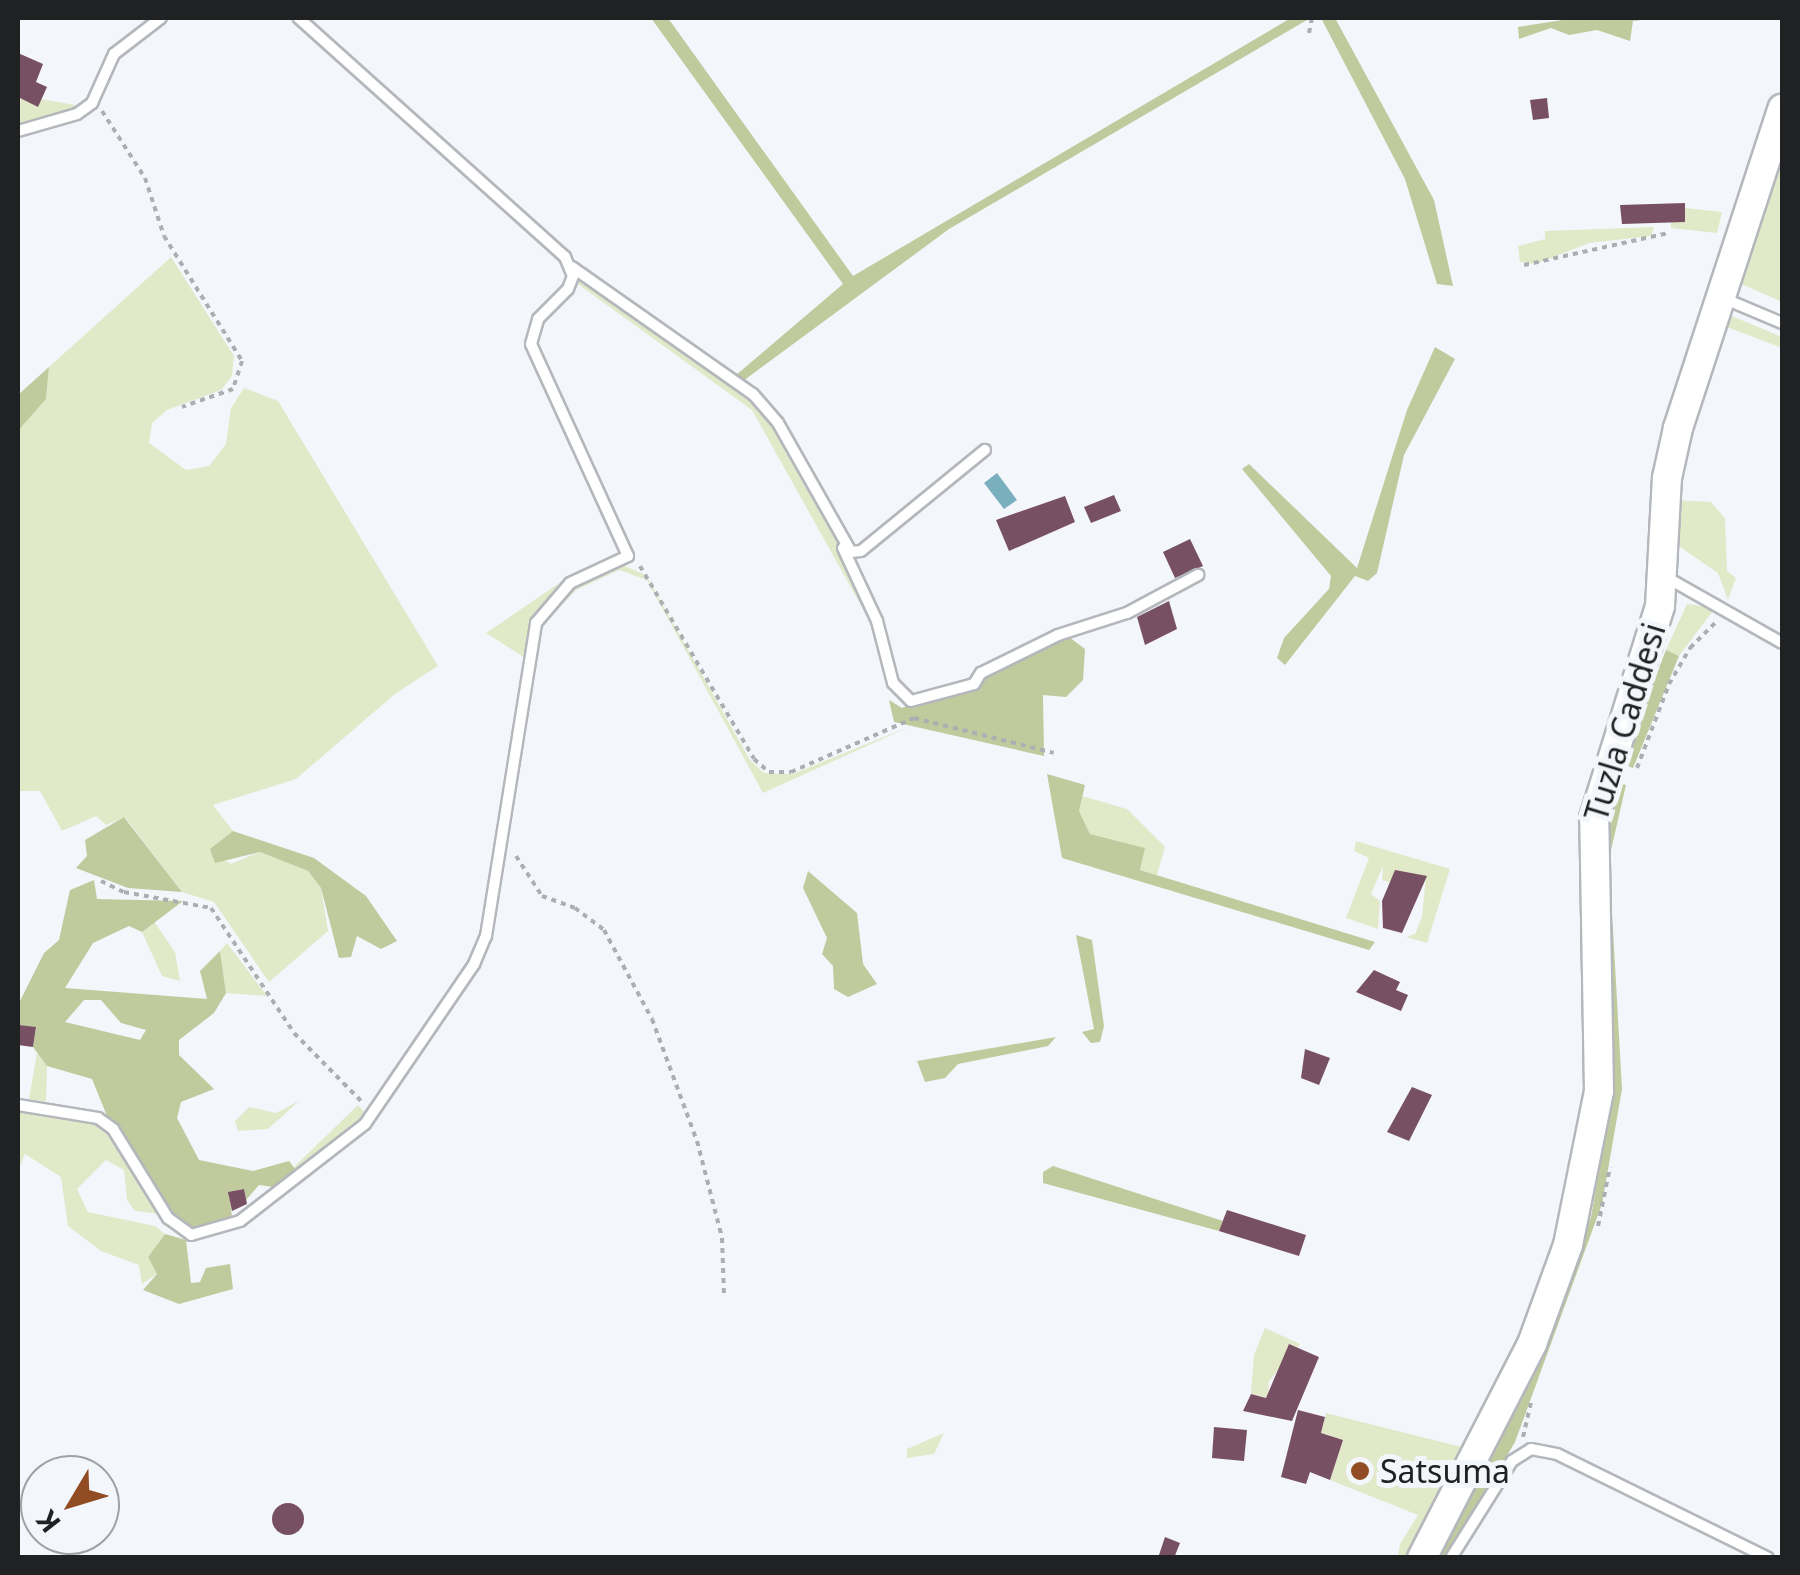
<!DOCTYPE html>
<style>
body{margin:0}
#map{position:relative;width:1800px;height:1575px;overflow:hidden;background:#f3f6fb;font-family:"Noto Sans",sans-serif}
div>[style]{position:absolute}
.green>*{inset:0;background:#e2e9c9}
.forest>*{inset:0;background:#c0ca9d}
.water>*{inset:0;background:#7ab0be}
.building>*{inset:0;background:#785063}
.round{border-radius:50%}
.path>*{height:4px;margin-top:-2px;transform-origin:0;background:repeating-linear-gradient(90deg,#acaeb2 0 5px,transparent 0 10px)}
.roads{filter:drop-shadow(2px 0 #b4b7bb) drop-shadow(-2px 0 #b4b7bb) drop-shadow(0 2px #b4b7bb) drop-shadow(0 -2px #b4b7bb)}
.service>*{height:10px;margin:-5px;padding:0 5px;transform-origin:5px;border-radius:5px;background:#fff}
.secondary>*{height:28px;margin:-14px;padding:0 14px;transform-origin:14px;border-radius:14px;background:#fff}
.dots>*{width:28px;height:28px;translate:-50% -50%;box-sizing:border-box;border:5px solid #f3f6fb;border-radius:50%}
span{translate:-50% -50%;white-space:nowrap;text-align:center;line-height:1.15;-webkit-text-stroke:10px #f3f6fb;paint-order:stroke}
.street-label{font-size:32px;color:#202123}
.poi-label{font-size:32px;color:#202123}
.left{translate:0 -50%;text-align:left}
.frame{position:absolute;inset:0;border:20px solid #202123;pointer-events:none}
.north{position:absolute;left:20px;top:1455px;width:100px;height:100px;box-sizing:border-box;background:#f3f6fb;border:2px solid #9fa1a5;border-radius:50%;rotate:232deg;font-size:28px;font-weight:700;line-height:40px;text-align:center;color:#202123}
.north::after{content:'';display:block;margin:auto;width:35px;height:45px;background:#914c23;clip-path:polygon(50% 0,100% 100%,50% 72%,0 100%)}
</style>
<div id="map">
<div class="green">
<div style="clip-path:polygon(18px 97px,38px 106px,41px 99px,81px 106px,18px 125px)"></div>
<div style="clip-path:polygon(1782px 150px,1782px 302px,1739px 283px)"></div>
<div style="clip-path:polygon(1685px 208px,1722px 212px,1717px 233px,1671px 228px,1671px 222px,1685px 222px)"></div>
<div style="clip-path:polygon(1654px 227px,1651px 236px,1589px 243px,1536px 264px,1520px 262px,1518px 246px,1545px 239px,1545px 231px)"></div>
<div style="clip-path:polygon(171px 257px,234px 356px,232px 376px,221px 390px,167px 410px,152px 423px,149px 443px,186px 470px,209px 466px,226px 444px,231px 408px,244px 388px,278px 401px,438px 666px,395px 694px,296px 779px,213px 805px,233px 831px,211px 849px,230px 864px,260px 852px,308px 871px,321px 888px,328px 931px,269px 982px,214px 902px,182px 892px,125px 817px,106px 825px,96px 816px,62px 831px,40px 791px,18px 791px,18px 431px,46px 399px,49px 367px)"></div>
<div style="clip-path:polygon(580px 278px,761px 408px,849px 564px,877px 634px,752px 410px,578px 284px)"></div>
<div style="clip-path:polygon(1727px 314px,1782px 337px,1782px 348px,1722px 325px)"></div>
<div style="clip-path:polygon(1676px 500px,1711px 502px,1725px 518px,1727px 571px,1736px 578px,1728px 600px,1718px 573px,1680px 547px)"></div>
<div style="clip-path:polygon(622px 565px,646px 575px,750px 760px,764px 773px,793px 774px,913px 725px,763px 793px,647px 580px,619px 570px,576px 590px,538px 630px,575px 584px)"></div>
<div style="clip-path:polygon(558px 584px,527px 659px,486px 633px)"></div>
<div style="clip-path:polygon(1687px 604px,1715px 608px,1679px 656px,1666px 650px)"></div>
<div style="clip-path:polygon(1082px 796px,1127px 809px,1165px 847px,1157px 875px,1140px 870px,1144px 848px,1090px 834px,1079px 811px)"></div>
<div style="clip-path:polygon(1356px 841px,1450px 869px,1427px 943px,1406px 937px,1415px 934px,1422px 917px,1426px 876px,1392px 883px,1382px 880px,1383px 866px,1371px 894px,1380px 901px,1378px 929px,1346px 918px,1369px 858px,1354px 851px)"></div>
<div style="clip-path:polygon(153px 920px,175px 952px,180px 981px,162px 976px,142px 932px)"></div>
<div style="clip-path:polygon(227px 943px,267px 996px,226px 993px,220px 951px)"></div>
<div style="clip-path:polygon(37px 1053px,47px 1066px,46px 1102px,29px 1099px)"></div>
<div style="clip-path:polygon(299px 1101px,268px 1129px,238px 1131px,235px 1121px,249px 1107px,276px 1113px)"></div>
<div style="clip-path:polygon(358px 1105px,368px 1116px,299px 1174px,294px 1167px)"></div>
<div style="clip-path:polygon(18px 1112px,102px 1125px,122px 1147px,161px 1214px,135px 1211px,127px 1200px,124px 1170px,106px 1160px,77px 1189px,88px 1212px,155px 1226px,165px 1234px,148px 1257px,157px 1274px,142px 1284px,139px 1265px,101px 1251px,68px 1226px,61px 1177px,25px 1154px,18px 1171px)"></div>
<div style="clip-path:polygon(1265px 1328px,1300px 1344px,1269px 1381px,1268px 1398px,1251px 1394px,1254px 1355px)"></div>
<div style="clip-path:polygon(1326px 1413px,1470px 1449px,1405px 1557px,1398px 1557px,1400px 1544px,1418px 1515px,1330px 1480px,1343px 1440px,1321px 1433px)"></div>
<div style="clip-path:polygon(944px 1433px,934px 1454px,907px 1458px,907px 1449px)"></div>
</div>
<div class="forest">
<div style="clip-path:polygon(651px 18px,668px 18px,853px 276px,1291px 18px,1307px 20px,949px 229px,743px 381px,735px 376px,843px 284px)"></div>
<div style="clip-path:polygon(1321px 18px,1335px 18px,1434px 200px,1453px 286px,1437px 284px,1405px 179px)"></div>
<div style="clip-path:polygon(1575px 18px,1658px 18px,1633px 21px,1630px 41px,1597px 30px,1569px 35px,1551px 28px,1519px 39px,1518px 27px)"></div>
<div style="clip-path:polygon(1435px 347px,1455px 359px,1404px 455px,1377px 573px,1368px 581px,1355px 576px,1285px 665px,1277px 658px,1284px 638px,1329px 589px,1331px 576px,1242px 469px,1249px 464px,1357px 568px,1407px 410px)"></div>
<div style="clip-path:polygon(49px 367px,46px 399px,18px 431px,18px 395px)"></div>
<div style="clip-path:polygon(1065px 634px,1085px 649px,1083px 680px,1066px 697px,1043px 695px,1044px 756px,894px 722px,889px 700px,902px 708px)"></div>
<div style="clip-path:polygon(1666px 650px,1679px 656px,1633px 768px,1622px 764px)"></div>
<div style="clip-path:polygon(1047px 774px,1085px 785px,1079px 811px,1090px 834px,1145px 848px,1140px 870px,1375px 942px,1369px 950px,1062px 858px)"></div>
<div style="clip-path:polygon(1617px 782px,1626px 785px,1609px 859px,1622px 1089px,1602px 1204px,1515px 1442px,1448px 1557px,1429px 1558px,1462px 1510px,1538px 1362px,1591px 1217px,1614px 1088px,1598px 859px)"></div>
<div style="clip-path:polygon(124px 817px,182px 892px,128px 888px,76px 868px,87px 856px,85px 840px)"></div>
<div style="clip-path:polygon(233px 831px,314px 858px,366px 896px,397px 941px,381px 949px,357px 936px,351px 957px,339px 958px,321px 888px,308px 871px,260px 852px,215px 863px,210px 849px)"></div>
<div style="clip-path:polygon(808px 871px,857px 913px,863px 964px,877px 984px,848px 997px,834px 989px,833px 966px,822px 954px,827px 938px,803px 888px)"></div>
<div style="clip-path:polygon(evenodd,94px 880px,97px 899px,183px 901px,142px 932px,129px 926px,93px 943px,65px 988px,207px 999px,200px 971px,220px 951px,226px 993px,214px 1013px,179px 1040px,179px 1055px,214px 1089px,181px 1102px,177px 1118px,199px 1160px,253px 1171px,289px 1161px,299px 1174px,281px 1188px,259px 1185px,246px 1200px,244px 1189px,229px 1192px,232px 1217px,222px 1225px,198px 1231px,172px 1215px,107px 1116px,92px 1079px,47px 1066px,33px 1047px,36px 1028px,19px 1025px,18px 1005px,44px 953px,59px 940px,70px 890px,94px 880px,84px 1000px,101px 1000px,121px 1023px,146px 1030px,140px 1040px,65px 1022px,84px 1000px)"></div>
<div style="clip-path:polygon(1076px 935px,1092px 940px,1104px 1026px,1100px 1042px,1091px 1043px,1082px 1032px,1094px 1029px)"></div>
<div style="clip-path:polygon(1056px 1037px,1048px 1046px,958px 1064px,945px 1078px,925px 1082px,917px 1061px)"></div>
<div style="clip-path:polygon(1053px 1166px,1223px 1221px,1219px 1231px,1043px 1183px,1043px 1172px)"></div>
<div style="clip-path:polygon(165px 1234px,186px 1240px,191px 1283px,200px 1282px,206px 1268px,230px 1264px,233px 1289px,179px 1304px,143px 1290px,157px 1274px,148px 1257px)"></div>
</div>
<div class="water">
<div style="clip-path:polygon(997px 473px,1017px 500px,1004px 509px,984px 483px)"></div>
</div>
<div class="building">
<div style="clip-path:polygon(18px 53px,43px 64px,36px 82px,47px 87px,38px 107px,18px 97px)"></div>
<div style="clip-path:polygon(1547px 98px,1549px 118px,1533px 120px,1530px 100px)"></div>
<div style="clip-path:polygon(1685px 203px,1685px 222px,1622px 224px,1620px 205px)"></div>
<div style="clip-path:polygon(1114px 495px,1121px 511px,1091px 523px,1084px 507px)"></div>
<div style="clip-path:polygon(1065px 496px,1075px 522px,1009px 551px,996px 520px)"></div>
<div style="clip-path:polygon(1190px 539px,1203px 566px,1175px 578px,1163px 552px)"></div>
<div style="clip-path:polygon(1169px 601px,1177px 629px,1145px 645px,1137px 617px)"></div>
<div style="clip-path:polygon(1395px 870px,1427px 876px,1402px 933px,1383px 928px,1382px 901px)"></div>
<div style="clip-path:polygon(1374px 970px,1400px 982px,1396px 990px,1408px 995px,1401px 1011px,1356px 992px)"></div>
<div style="clip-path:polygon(19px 1025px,36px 1027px,33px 1047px,18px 1045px)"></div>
<div style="clip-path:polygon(1305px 1049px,1330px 1058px,1319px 1085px,1301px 1078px)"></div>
<div style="clip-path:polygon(1412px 1087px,1432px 1095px,1409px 1141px,1387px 1132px)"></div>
<div style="clip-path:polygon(244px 1189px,247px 1204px,232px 1211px,228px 1192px)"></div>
<div style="clip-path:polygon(1227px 1210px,1306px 1235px,1299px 1256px,1219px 1231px)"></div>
<div style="clip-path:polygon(1289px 1344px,1319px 1357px,1292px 1421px,1243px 1411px,1251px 1394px,1266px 1398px)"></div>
<div style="clip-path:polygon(1298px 1410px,1325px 1417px,1321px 1433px,1343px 1440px,1330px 1480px,1310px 1472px,1306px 1484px,1281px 1477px)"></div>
<div style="clip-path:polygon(1214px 1427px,1247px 1430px,1244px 1461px,1212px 1458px)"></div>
<div class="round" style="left:272px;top:1503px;width:32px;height:32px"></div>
<div style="clip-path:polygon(1165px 1537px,1180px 1543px,1174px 1558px,1158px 1558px)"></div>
</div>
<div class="path">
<div style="left:1309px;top:33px;width:15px;rotate:-79deg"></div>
<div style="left:102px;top:111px;width:80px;rotate:57.3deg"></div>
<div style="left:145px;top:178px;width:61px;rotate:71.9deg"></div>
<div style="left:164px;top:236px;width:147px;rotate:58deg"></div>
<div style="left:242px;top:361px;width:29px;rotate:108deg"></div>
<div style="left:233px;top:389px;width:54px;rotate:160.6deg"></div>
<div style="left:1524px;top:265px;width:148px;rotate:-12.5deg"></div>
<div style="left:640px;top:566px;width:224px;rotate:59.4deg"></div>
<div style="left:754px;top:759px;width:20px;rotate:41deg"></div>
<div style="left:769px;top:772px;width:22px"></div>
<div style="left:791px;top:772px;width:134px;rotate:-23.7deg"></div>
<div style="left:914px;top:718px;width:144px;rotate:14deg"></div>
<div style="left:1637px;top:768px;width:90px;rotate:-69.1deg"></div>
<div style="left:1669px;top:684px;width:42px;rotate:-59.7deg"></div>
<div style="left:1690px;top:648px;width:38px;rotate:-45deg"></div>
<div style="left:516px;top:856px;width:48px;rotate:57deg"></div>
<div style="left:542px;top:896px;width:35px;rotate:20deg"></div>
<div style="left:575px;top:908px;width:36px;rotate:37deg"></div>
<div style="left:604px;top:930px;width:101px;rotate:61.7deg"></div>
<div style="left:652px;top:1019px;width:130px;rotate:69.8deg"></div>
<div style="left:697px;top:1141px;width:100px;rotate:75.5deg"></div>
<div style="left:722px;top:1238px;width:58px;rotate:88deg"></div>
<div style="left:101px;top:881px;width:25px;rotate:26deg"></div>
<div style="left:124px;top:892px;width:88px;rotate:10.4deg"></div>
<div style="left:211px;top:908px;width:150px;rotate:56.4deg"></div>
<div style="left:294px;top:1033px;width:98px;rotate:45.4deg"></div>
<div style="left:1598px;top:1226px;width:60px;rotate:-78.5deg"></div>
<div style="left:1523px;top:1437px;width:35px;rotate:-77deg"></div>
</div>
<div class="roads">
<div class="service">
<div style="left:18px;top:131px;width:61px;rotate:-16.1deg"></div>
<div style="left:77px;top:114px;width:19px;rotate:-36deg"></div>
<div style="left:92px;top:103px;width:54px;rotate:-65.8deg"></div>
<div style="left:114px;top:54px;width:59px;rotate:-37.5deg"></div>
<div style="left:572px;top:267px;width:221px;rotate:35.1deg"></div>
<div style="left:753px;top:394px;width:38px;rotate:49deg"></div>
<div style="left:778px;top:423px;width:148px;rotate:60.5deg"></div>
<div style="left:851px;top:552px;width:10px;rotate:-6deg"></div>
<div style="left:861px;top:551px;width:160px;rotate:-39.2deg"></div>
<div style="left:1723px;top:298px;width:64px;rotate:23deg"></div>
<div style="left:843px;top:548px;width:81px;rotate:65deg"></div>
<div style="left:877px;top:621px;width:64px;rotate:75.5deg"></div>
<div style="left:893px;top:683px;width:25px;rotate:45deg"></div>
<div style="left:911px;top:701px;width:65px;rotate:-15.1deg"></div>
<div style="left:974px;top:684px;width:13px;rotate:-58deg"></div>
<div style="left:981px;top:673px;width:86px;rotate:-26.3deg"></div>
<div style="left:1058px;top:635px;width:72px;rotate:-17.7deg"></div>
<div style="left:1127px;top:613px;width:81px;rotate:-28.2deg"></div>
<div style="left:1666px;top:577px;width:133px;rotate:29.6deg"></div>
<div style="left:18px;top:1105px;width:81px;rotate:9.2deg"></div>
<div style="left:98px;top:1118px;width:19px;rotate:36deg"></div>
<div style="left:113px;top:1129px;width:105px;rotate:58.3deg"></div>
<div style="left:168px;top:1218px;width:29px;rotate:36deg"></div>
<div style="left:191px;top:1235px;width:51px;rotate:-15.9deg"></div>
<div style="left:240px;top:1221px;width:158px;rotate:-37.8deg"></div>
<div style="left:365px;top:1124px;width:194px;rotate:-55.7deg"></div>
<div style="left:474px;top:964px;width:30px;rotate:-67deg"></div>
<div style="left:486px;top:936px;width:317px;rotate:-80.9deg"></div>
<div style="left:536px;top:623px;width:52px;rotate:-49.6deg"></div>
<div style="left:570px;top:583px;width:64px;rotate:-25deg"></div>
<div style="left:628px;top:556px;width:233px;rotate:-114.6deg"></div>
<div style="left:531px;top:344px;width:26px;rotate:-74deg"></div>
<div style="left:538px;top:319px;width:42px;rotate:-45deg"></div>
<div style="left:568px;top:289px;width:14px;rotate:-69deg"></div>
<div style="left:573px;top:276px;width:21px;rotate:-113deg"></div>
<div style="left:565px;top:257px;width:358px;rotate:-138.1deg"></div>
<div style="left:1451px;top:1558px;width:115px;rotate:-57.8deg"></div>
<div style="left:1512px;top:1461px;width:22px;rotate:-32deg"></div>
<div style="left:1531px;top:1449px;width:26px;rotate:11deg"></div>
<div style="left:1557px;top:1454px;width:235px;rotate:26.2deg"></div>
</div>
<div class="secondary">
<div style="left:1422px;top:1558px;width:241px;rotate:-62.8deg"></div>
<div style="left:1532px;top:1344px;width:105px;rotate:-70deg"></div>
<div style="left:1568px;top:1245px;width:157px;rotate:-78.6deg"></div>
<div style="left:1599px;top:1091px;width:273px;rotate:-91deg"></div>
<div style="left:1594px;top:818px;width:222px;rotate:-72.7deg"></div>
<div style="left:1660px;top:606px;width:128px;rotate:-86.9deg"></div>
<div style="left:1667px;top:478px;width:51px;rotate:-77.6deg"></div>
<div style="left:1678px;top:428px;width:336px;rotate:-71.9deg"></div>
</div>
</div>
<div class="dots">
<div style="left:1360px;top:1471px;background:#914c23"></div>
</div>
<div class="street-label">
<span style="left:1625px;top:722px;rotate:-73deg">Tuzla Caddesi</span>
</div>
<div class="poi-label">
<span class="left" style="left:1380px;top:1471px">Satsuma</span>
</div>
<div class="frame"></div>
<div class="north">K</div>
</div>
